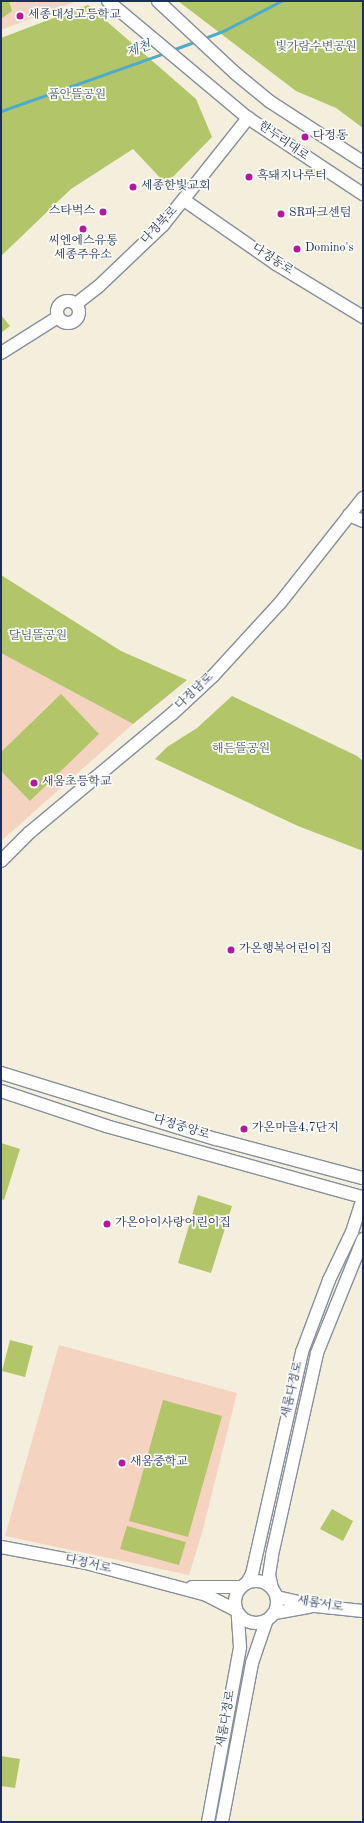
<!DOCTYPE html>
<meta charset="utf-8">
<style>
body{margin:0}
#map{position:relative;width:364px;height:1823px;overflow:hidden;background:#f3efdc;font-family:"Old Standard TT","Noto Serif KR",serif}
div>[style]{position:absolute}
.built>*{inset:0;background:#f4d3c0}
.green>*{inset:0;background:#b2c669}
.stream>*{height:3px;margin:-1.5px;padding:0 1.5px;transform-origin:1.5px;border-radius:1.5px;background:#4daccc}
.roads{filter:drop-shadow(1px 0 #878f9d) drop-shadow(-1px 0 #878f9d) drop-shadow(0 1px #878f9d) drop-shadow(0 -1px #878f9d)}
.minor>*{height:12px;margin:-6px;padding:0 6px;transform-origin:6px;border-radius:6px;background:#fff}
.minor>.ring{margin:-6px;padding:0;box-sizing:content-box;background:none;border:12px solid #fff;border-radius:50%}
.dots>*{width:11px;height:11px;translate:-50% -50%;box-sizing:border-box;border:2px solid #fdfcf7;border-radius:50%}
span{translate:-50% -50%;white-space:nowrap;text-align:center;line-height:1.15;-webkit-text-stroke:3.5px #fdfcf7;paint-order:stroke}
.poi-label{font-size:12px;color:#1b2f5e}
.left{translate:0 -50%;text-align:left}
.right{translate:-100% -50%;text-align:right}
.park-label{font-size:12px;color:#485c61}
.street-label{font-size:12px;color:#1b2f5e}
.water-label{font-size:13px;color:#2c5b84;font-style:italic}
.frame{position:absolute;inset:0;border:2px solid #1b2f5e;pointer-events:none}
</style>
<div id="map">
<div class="built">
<div style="clip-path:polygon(1px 1px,77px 1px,1px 30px)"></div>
<div style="clip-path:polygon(1px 653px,133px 724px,1px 841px)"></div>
<div style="clip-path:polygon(59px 1345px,237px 1393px,202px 1533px,189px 1575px,5px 1536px)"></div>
</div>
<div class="green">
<div style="clip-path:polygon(1px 1px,9px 1px,12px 11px,1px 19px)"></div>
<div style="clip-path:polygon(178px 1px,363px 1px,363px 128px,336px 108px,296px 91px)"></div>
<div style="clip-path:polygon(88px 5px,196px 99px,212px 137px,166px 184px,133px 149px,71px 189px,1px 256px,1px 38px)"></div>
<div style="clip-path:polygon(1px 315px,10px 326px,1px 333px)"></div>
<div style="clip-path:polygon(1px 575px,121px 651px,187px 680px,133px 724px,1px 653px)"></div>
<div style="clip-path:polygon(61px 694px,99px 734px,30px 801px,1px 771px,1px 752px)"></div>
<div style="clip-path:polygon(232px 696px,357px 756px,363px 761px,363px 851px,298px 826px,155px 759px,167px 747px,197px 728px)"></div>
<div style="clip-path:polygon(1px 1143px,20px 1149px,4px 1200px,1px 1199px)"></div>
<div style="clip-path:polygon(198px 1195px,232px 1206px,211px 1273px,178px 1263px)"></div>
<div style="clip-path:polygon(10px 1340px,33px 1346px,25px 1377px,2px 1371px)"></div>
<div style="clip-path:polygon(163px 1400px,222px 1416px,188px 1537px,129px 1521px)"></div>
<div style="clip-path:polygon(332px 1509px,353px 1521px,343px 1541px,320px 1529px)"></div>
<div style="clip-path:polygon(127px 1526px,186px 1542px,179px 1565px,120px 1549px)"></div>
<div style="clip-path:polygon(1px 1756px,20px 1759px,15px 1788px,1px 1786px)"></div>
</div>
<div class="stream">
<div style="left:202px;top:39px;width:25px;rotate:-21deg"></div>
<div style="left:225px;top:30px;width:63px;rotate:-27.4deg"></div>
<div style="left:172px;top:50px;width:27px;rotate:-20deg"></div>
<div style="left:1px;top:111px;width:174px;rotate:-19.5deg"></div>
</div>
<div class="roads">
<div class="minor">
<div style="left:108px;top:1px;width:182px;rotate:39.9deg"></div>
<div style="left:248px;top:118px;width:138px;rotate:33.5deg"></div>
<div style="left:158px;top:1px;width:105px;rotate:43.1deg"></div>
<div style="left:235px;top:73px;width:44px;rotate:39.5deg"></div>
<div style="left:269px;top:101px;width:112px;rotate:33deg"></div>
<div style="left:184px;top:200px;width:112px;rotate:34.8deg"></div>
<div style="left:276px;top:264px;width:102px;rotate:31.3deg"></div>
<div class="ring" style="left:57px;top:301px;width:10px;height:10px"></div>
<div style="left:76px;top:304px;width:28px;rotate:-38deg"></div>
<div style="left:98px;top:287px;width:90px;rotate:-43.6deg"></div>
<div style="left:163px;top:225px;width:137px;rotate:-51.5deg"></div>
<div style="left:1px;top:353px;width:67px;rotate:-32.3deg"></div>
<div style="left:349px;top:515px;width:15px;rotate:23deg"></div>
<div style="left:1px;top:861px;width:40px;rotate:-45deg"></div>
<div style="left:29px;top:833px;width:186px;rotate:-39.8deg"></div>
<div style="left:172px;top:714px;width:56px;rotate:-42.8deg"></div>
<div style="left:213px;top:676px;width:99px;rotate:-47.5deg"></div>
<div style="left:280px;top:603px;width:134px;rotate:-51.7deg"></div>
<div style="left:1px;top:1073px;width:225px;rotate:17.1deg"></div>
<div style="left:216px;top:1139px;width:152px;rotate:14.9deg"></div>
<div style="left:1px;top:1091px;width:111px;rotate:18.4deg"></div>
<div style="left:106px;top:1126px;width:263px;rotate:15.5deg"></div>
<div style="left:1px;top:1547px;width:86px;rotate:10.7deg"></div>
<div style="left:86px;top:1563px;width:90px;rotate:14.8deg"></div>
<div style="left:173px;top:1586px;width:34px;rotate:15deg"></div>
<div style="left:206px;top:1595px;width:34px;rotate:27deg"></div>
<div class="ring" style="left:235px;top:1581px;width:30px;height:30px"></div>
<div style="left:247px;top:1583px;width:10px;rotate:-61deg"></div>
<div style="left:252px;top:1574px;width:228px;rotate:-77.3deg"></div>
<div style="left:302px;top:1352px;width:77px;rotate:-69.4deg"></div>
<div style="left:329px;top:1280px;width:53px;rotate:-64.4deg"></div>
<div style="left:352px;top:1232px;width:29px;rotate:-72deg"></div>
<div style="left:192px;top:1587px;width:49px"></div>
<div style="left:272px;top:1588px;width:13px;rotate:-103deg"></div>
<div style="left:269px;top:1575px;width:20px;rotate:-81deg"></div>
<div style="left:272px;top:1555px;width:207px;rotate:-77.4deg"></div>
<div style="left:317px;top:1353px;width:123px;rotate:-68deg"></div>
<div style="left:277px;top:1597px;width:39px;rotate:13deg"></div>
<div style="left:315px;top:1606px;width:48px;rotate:5.9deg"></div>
<div style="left:275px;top:1613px;width:35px;rotate:-10deg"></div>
<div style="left:208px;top:1822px;width:178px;rotate:-79.6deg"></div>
<div style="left:240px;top:1647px;width:32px;rotate:-94deg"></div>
<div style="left:222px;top:1822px;width:162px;rotate:-79.3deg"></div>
<div style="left:252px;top:1663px;width:43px;rotate:-71.1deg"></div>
</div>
</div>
<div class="dots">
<div style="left:20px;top:16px;background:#b5179e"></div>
<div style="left:305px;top:137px;background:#b5179e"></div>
<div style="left:249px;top:177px;background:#b5179e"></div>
<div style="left:133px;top:187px;background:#b5179e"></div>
<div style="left:103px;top:212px;background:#b5179e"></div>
<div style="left:281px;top:214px;background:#b5179e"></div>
<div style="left:83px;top:229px;background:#b5179e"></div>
<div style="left:297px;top:249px;background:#b5179e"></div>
<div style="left:34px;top:783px;background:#b5179e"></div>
<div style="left:231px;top:950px;background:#b5179e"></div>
<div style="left:244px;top:1129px;background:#b5179e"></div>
<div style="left:107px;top:1224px;background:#b5179e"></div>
<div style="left:122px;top:1463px;background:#b5179e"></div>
</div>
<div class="poi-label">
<span class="left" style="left:28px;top:16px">세종대성고등학교</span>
<span class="left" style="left:313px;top:137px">다정동</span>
<span class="left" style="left:257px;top:177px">흑돼지나루터</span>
<span class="left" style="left:141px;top:187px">세종한빛교회</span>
<span class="right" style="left:95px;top:212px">스타벅스</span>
<span class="left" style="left:289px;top:214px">SR파크센텀</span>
<span style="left:83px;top:249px">씨엔에스유통<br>세종주유소</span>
<span class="left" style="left:305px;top:249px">Domino's</span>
<span class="left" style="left:42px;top:783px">새움초등학교</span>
<span class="left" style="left:239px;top:950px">가온행복어린이집</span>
<span class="left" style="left:252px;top:1129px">가온마을4,7단지</span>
<span class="left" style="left:115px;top:1224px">가온아이사랑어린이집</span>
<span class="left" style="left:130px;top:1463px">새움중학교</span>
</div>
<div class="park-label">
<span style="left:316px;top:48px">빛가람수변공원</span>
<span style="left:77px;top:96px">품안뜰공원</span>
<span style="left:38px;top:637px">달님뜰공원</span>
<span style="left:241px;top:750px">해든뜰공원</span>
</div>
<div class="street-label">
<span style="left:283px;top:142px;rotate:35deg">한누리대로</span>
<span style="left:160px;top:226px;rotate:-46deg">다정북로</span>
<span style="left:272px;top:260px;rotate:33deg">다정동로</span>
<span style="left:195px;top:692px;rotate:-43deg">다정남로</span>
<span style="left:181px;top:1128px;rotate:17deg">다정중앙로</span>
<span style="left:293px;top:1390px;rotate:-77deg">새롬다정로</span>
<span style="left:88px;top:1565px;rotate:13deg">다정서로</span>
<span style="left:320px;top:1605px;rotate:9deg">새롬서로</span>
<span style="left:227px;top:1719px;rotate:-80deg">새롬다정로</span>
</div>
<div class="water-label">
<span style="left:139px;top:50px;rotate:-20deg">제천</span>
</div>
<div class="frame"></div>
</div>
